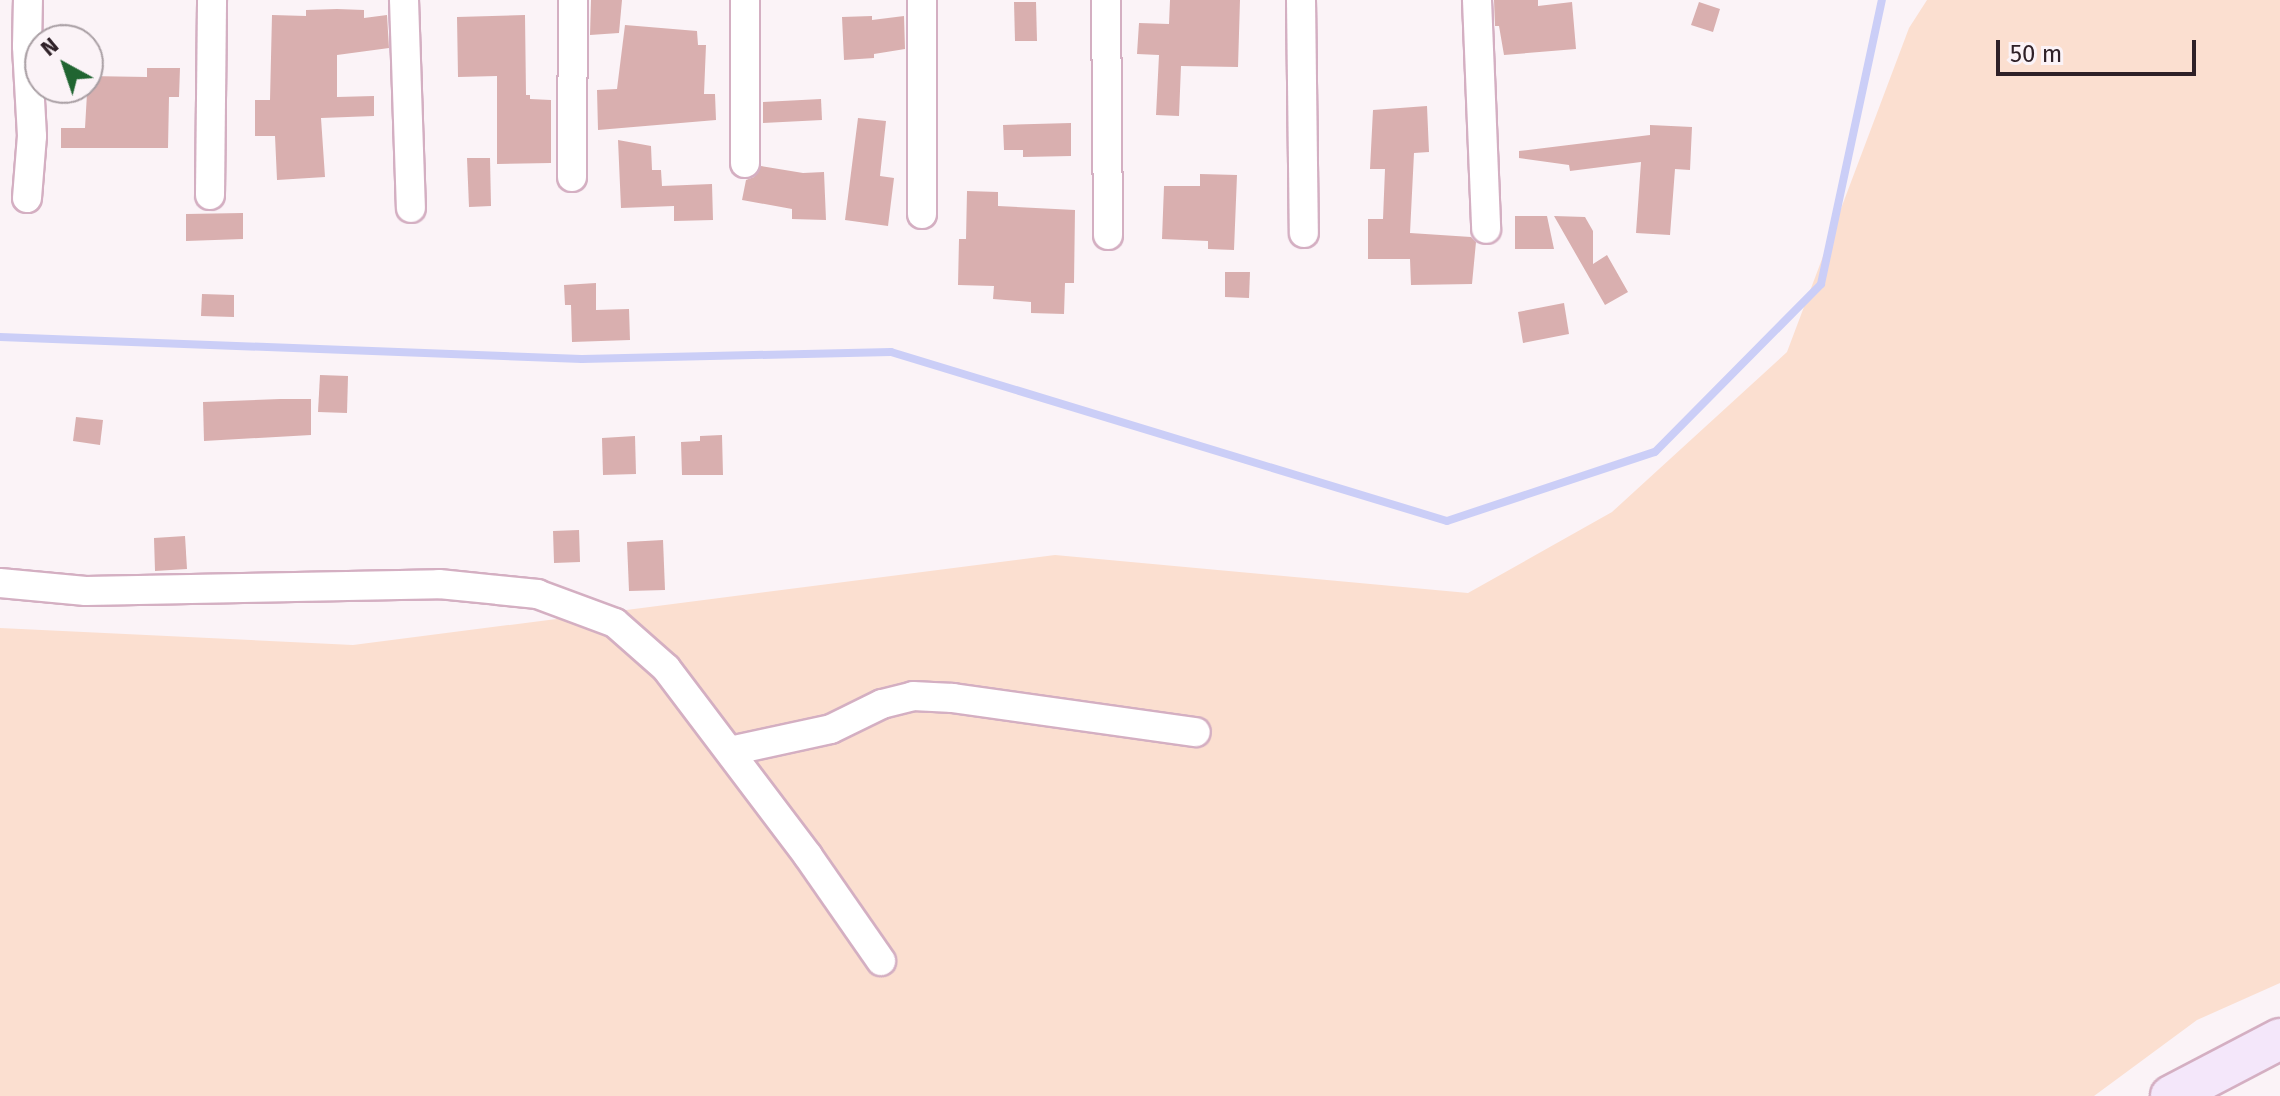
<!DOCTYPE html>
<style>
body{margin:0}
#map{position:relative;width:2280px;height:1096px;overflow:hidden;background:#fbf3f7;font-family:"Fira Sans",sans-serif}
div>[style]{position:absolute}
.green>*{inset:0;background:#fbdfd0}
.stream>*{height:8px;margin:-4px;padding:0 4px;transform-origin:4px;border-radius:4px;background:#cbcef7}
.building>*{inset:0;background:#d9afaf}
.roads{filter:drop-shadow(2px 0 #d4afc2) drop-shadow(-2px 0 #d4afc2) drop-shadow(0 2px #d4afc2) drop-shadow(0 -2px #d4afc2)}
.street>*{height:28px;margin:-14px;padding:0 14px;transform-origin:14px;border-radius:14px;background:#fff}
.secondary>*{height:40px;margin:-20px;padding:0 20px;transform-origin:20px;border-radius:20px;background:#f4e7fa}
span{translate:-50% -50%;white-space:nowrap;text-align:center;line-height:1.15;-webkit-text-stroke:6px #fbf3f7;paint-order:stroke}
.north{position:absolute;left:24px;top:24px;width:80px;height:80px;box-sizing:border-box;background:#fbf3f7;border:2px solid #a99fa4;border-radius:50%;rotate:320deg;font-size:22px;font-weight:700;line-height:32px;text-align:center;color:#2e2027}
.north::after{content:'';display:block;margin:auto;width:28px;height:36px;background:#206531;clip-path:polygon(50% 0,100% 100%,50% 72%,0 100%)}
.scale{position:absolute;left:1996px;top:40px;width:200px;height:36px;box-sizing:border-box;border:4px solid #2e2027;border-top:0;padding-left:10px;font-size:24px;line-height:28px;white-space:nowrap;color:#2e2027;-webkit-text-stroke:6px #fbf3f7;paint-order:stroke}
</style>
<div id="map">
<div class="green">
<div style="clip-path:polygon(1927px 0,2280px 0,2280px 983px,2197px 1020px,2094px 1096px,0 1096px,0 628px,353px 645px,1055px 555px,1468px 593px,1612px 512px,1787px 352px,1909px 28px)"></div>
</div>
<div class="stream">
<div style="left:0;top:337px;width:582px;rotate:2.16deg"></div>
<div style="left:582px;top:359px;width:309px;rotate:-1.3deg"></div>
<div style="left:891px;top:352px;width:581px;rotate:16.91deg"></div>
<div style="left:1447px;top:521px;width:219px;rotate:-18.4deg"></div>
<div style="left:1655px;top:452px;width:236px;rotate:-45.3deg"></div>
<div style="left:1821px;top:284px;width:290px;rotate:-77.9deg"></div>
</div>
<div class="building">
<div style="clip-path:polygon(591px 0,622px 0,619px 33px,590px 35px)"></div>
<div style="clip-path:polygon(1170px 0,1240px 0,1238px 67px,1181px 66px,1179px 116px,1156px 115px,1159px 55px,1137px 54px,1139px 23px,1169px 24px)"></div>
<div style="clip-path:polygon(1494px 0,1538px 0,1538px 6px,1572px 2px,1576px 49px,1504px 55px,1499px 26px,1495px 26px)"></div>
<div style="clip-path:polygon(1014px 2px,1036px 2px,1037px 41px,1015px 41px)"></div>
<div style="clip-path:polygon(1699px 2px,1720px 9px,1713px 32px,1691px 25px)"></div>
<div style="clip-path:polygon(337px 9px,364px 10px,364px 18px,387px 15px,389px 48px,337px 55px,337px 97px,374px 96px,374px 116px,321px 118px,325px 177px,277px 180px,275px 136px,255px 136px,255px 100px,270px 100px,272px 15px,306px 16px,306px 10px)"></div>
<div style="clip-path:polygon(525px 15px,526px 95px,530px 95px,530px 99px,551px 100px,551px 163px,497px 164px,497px 76px,458px 77px,457px 17px)"></div>
<div style="clip-path:polygon(872px 16px,872px 20px,904px 16px,905px 49px,874px 54px,874px 58px,844px 60px,842px 17px)"></div>
<div style="clip-path:polygon(625px 25px,697px 31px,698px 45px,706px 45px,704px 94px,715px 94px,716px 120px,598px 130px,597px 90px,617px 89px)"></div>
<div style="clip-path:polygon(147px 68px,180px 68px,179px 97px,169px 97px,168px 148px,61px 148px,61px 128px,85px 128px,88px 76px,147px 77px)"></div>
<div style="clip-path:polygon(821px 99px,822px 120px,763px 123px,763px 102px)"></div>
<div style="clip-path:polygon(1427px 106px,1429px 152px,1414px 153px,1410px 233px,1471px 237px,1476px 242px,1472px 284px,1411px 285px,1410px 259px,1368px 259px,1368px 219px,1383px 219px,1385px 169px,1370px 169px,1373px 110px)"></div>
<div style="clip-path:polygon(858px 118px,886px 121px,880px 176px,894px 178px,888px 226px,845px 220px)"></div>
<div style="clip-path:polygon(1071px 123px,1071px 156px,1023px 157px,1023px 150px,1004px 150px,1003px 125px)"></div>
<div style="clip-path:polygon(1650px 125px,1692px 127px,1690px 170px,1675px 169px,1670px 235px,1636px 233px,1641px 162px,1570px 171px,1569px 165px,1519px 158px,1519px 151px,1650px 135px)"></div>
<div style="clip-path:polygon(618px 140px,651px 146px,652px 170px,661px 170px,662px 186px,712px 184px,713px 220px,674px 221px,674px 206px,621px 208px)"></div>
<div style="clip-path:polygon(467px 158px,490px 158px,491px 206px,469px 207px)"></div>
<div style="clip-path:polygon(761px 166px,803px 173px,824px 172px,826px 220px,792px 219px,792px 209px,742px 200px,746px 180px,754px 177px)"></div>
<div style="clip-path:polygon(1200px 174px,1237px 175px,1234px 250px,1208px 249px,1208px 241px,1162px 239px,1164px 186px,1200px 186px)"></div>
<div style="clip-path:polygon(967px 191px,998px 192px,998px 206px,1075px 210px,1074px 283px,1065px 283px,1064px 314px,1031px 313px,1031px 302px,993px 299px,994px 286px,958px 285px,959px 239px,966px 239px)"></div>
<div style="clip-path:polygon(243px 213px,243px 239px,186px 241px,186px 214px)"></div>
<div style="clip-path:polygon(1515px 216px,1547px 216px,1554px 249px,1515px 249px)"></div>
<div style="clip-path:polygon(1554px 216px,1585px 217px,1593px 231px,1593px 264px,1607px 255px,1628px 292px,1605px 305px)"></div>
<div style="clip-path:polygon(1225px 272px,1250px 272px,1249px 298px,1225px 297px)"></div>
<div style="clip-path:polygon(596px 283px,596px 310px,629px 309px,630px 340px,572px 342px,571px 305px,565px 305px,564px 285px)"></div>
<div style="clip-path:polygon(202px 294px,234px 295px,234px 317px,201px 316px)"></div>
<div style="clip-path:polygon(1564px 303px,1569px 334px,1523px 343px,1518px 312px)"></div>
<div style="clip-path:polygon(320px 375px,348px 376px,347px 413px,318px 412px)"></div>
<div style="clip-path:polygon(280px 399px,311px 399px,311px 435px,204px 441px,203px 402px)"></div>
<div style="clip-path:polygon(76px 417px,103px 420px,100px 445px,73px 441px)"></div>
<div style="clip-path:polygon(722px 435px,723px 475px,682px 475px,681px 442px,700px 441px,700px 436px)"></div>
<div style="clip-path:polygon(635px 436px,636px 474px,603px 475px,602px 438px)"></div>
<div style="clip-path:polygon(579px 530px,580px 562px,554px 563px,553px 531px)"></div>
<div style="clip-path:polygon(185px 536px,187px 569px,155px 571px,154px 538px)"></div>
<div style="clip-path:polygon(663px 540px,665px 590px,629px 591px,627px 542px)"></div>
</div>
<div class="roads">
<div class="street">
<div style="left:404px;top:0;width:208px;rotate:88.1deg"></div>
<div style="left:1106px;top:0;width:235px;rotate:89.5deg"></div>
<div style="left:1301px;top:0;width:233px;rotate:89.3deg"></div>
<div style="left:1477px;top:0;width:229px;rotate:87.7deg"></div>
<div style="left:745px;top:163px;width:163px;rotate:-90deg"></div>
<div style="left:572px;top:177px;width:177px;rotate:-89.7deg"></div>
<div style="left:210px;top:195px;width:195px;rotate:-89.4deg"></div>
<div style="left:27px;top:198px;width:62px;rotate:-85.4deg"></div>
<div style="left:32px;top:136px;width:90px;rotate:-93.2deg"></div>
<div style="left:27px;top:46px;width:46px;rotate:-88.8deg"></div>
<div style="left:922px;top:214px;width:214px;rotate:-90deg"></div>
<div style="left:0;top:583px;width:86px;rotate:5.3deg"></div>
<div style="left:86px;top:591px;width:353px;rotate:-1.1deg"></div>
<div style="left:439px;top:584px;width:99px;rotate:5.8deg"></div>
<div style="left:537px;top:594px;width:83px;rotate:20.4deg"></div>
<div style="left:615px;top:623px;width:68px;rotate:41.4deg"></div>
<div style="left:666px;top:668px;width:236px;rotate:52.9deg"></div>
<div style="left:808px;top:856px;width:128px;rotate:55.2deg"></div>
<div style="left:730px;top:751px;width:103px;rotate:-12.3deg"></div>
<div style="left:831px;top:729px;width:57px;rotate:-26.1deg"></div>
<div style="left:882px;top:704px;width:32px;rotate:-14deg"></div>
<div style="left:913px;top:696px;width:40px;rotate:2.9deg"></div>
<div style="left:953px;top:698px;width:245px;rotate:8deg"></div>
</div>
<div class="secondary">
<div style="left:2171px;top:1096px;width:123px;rotate:-27.6deg"></div>
</div>
</div>
<div class="north">N</div>
<div class="scale">50 m</div>
</div>
